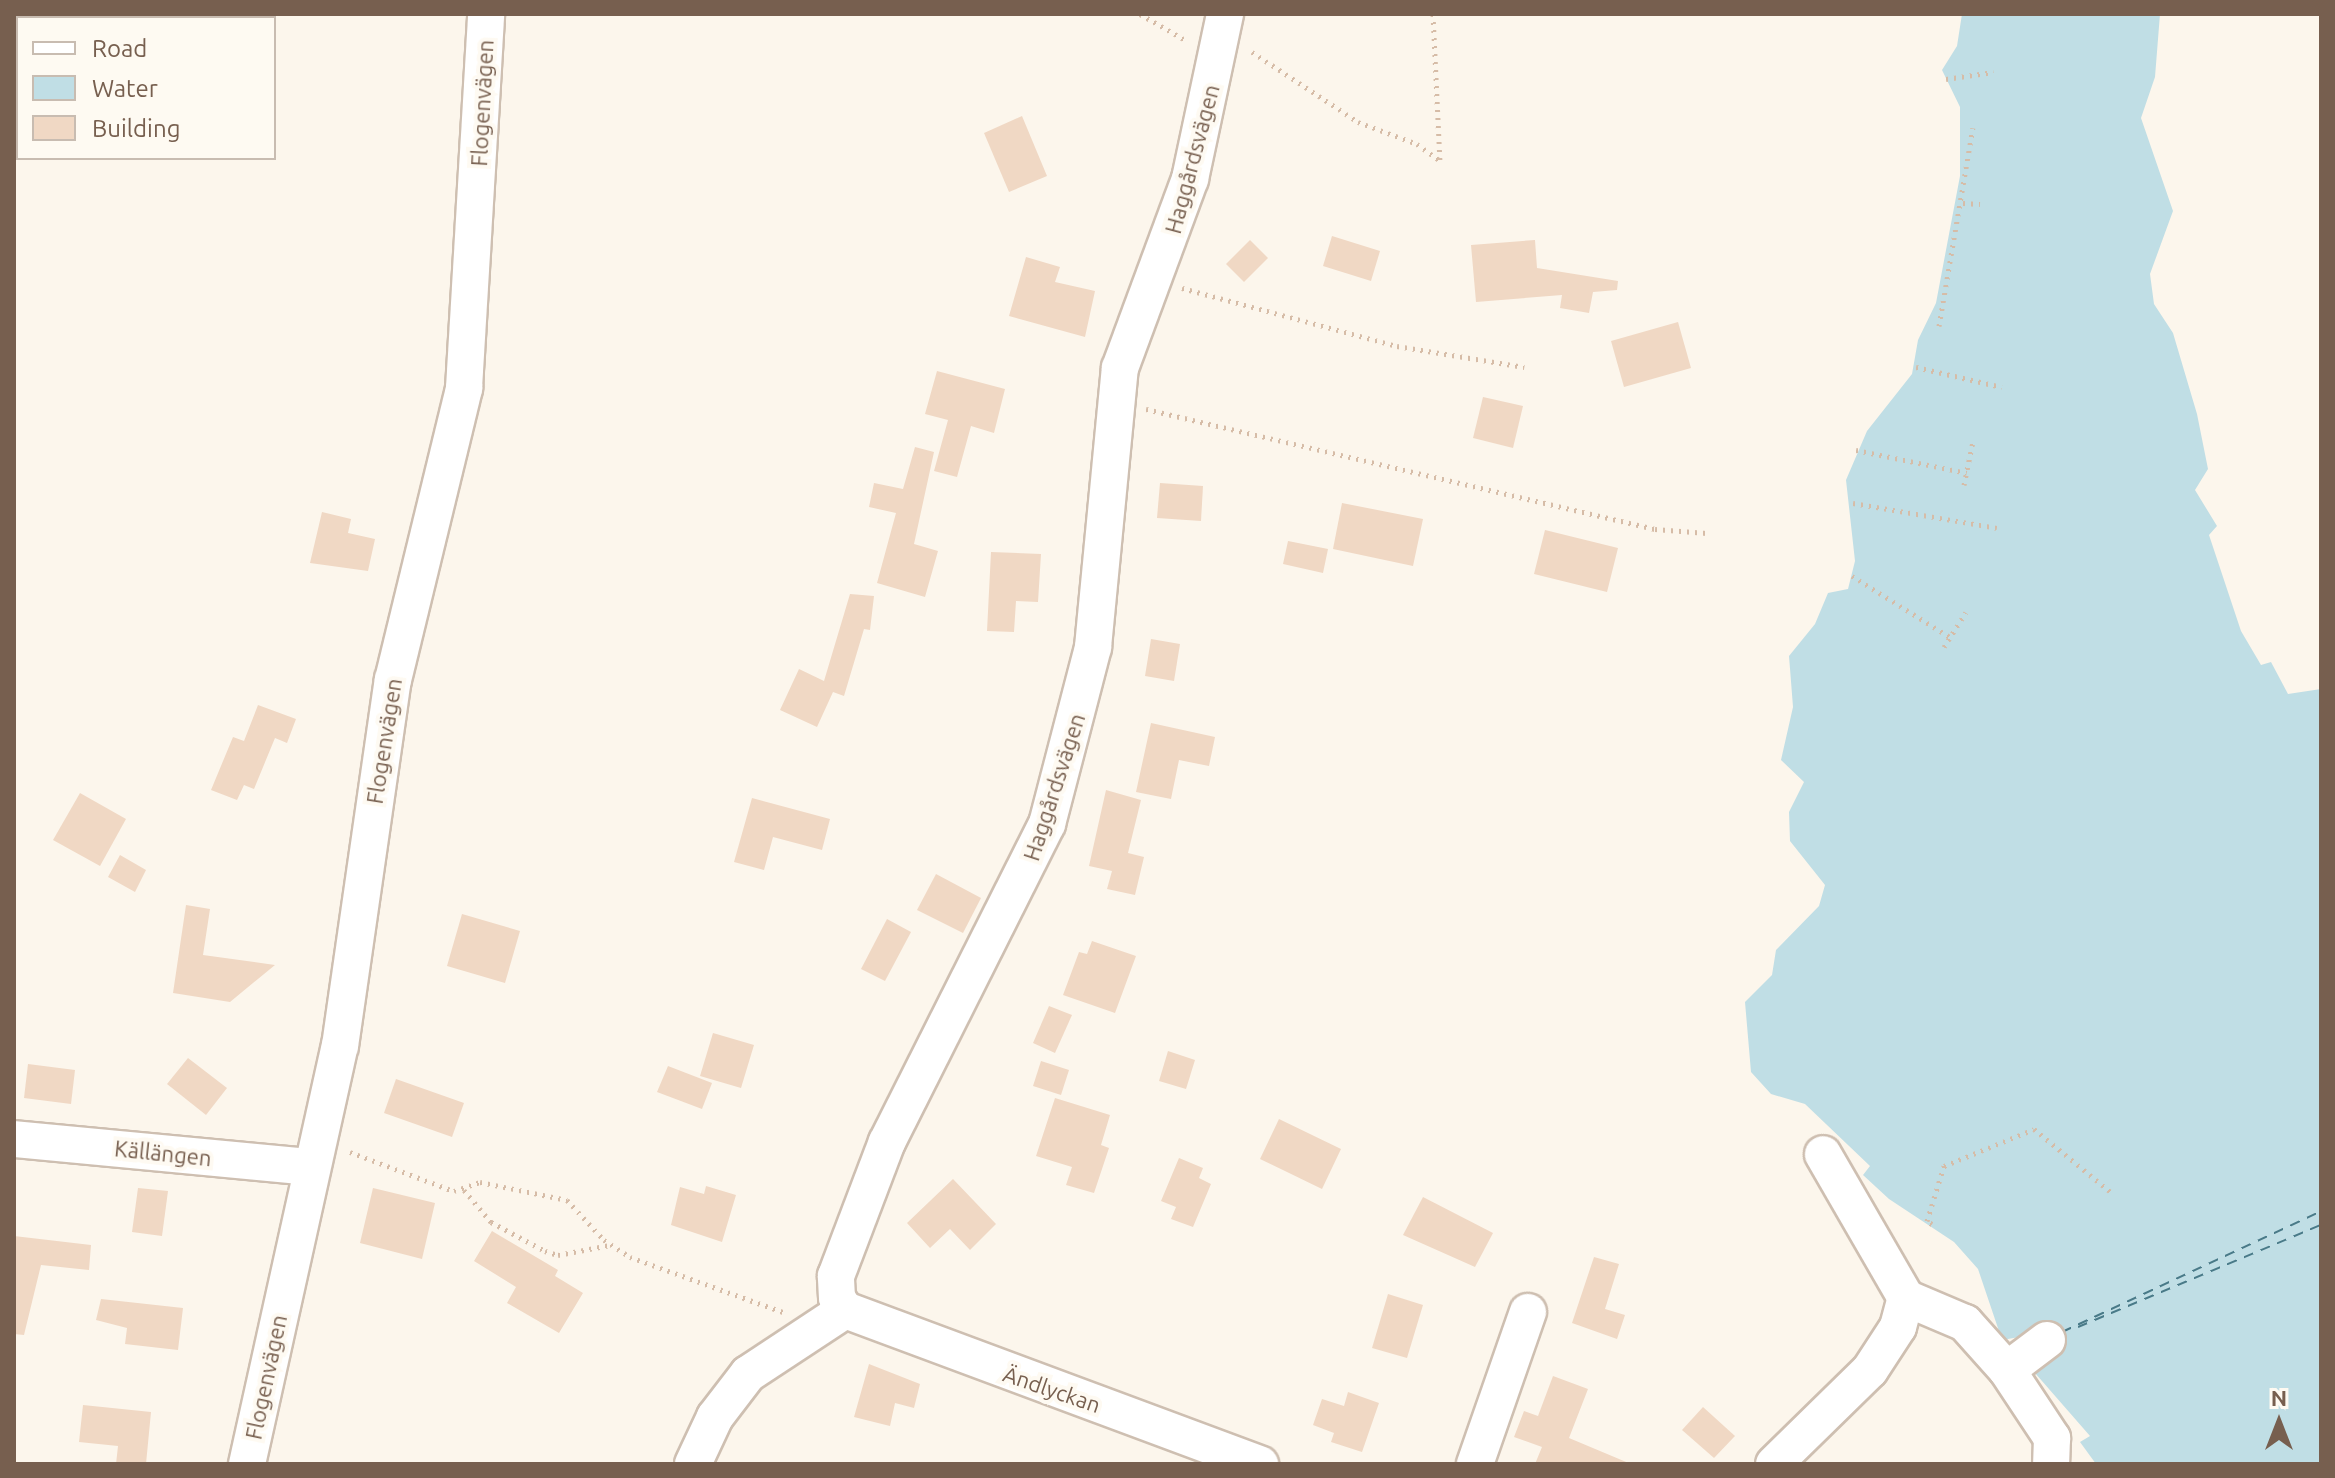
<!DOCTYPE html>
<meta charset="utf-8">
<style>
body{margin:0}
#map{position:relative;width:2335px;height:1478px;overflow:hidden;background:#fcf6ec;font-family:Ubuntu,sans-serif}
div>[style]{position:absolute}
.water>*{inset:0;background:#c0dee5}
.ferry>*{height:2px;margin-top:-1px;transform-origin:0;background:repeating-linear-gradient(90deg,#497a88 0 10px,transparent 0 18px)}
.building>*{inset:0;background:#f0d8c4}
.path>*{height:5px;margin-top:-2.5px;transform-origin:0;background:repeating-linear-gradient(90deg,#d6bca7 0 2px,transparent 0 8px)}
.roads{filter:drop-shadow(2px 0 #cebfb1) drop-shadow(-2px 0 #cebfb1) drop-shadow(0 2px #cebfb1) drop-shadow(0 -2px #cebfb1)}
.minor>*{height:36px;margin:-18px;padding:0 18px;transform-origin:18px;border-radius:18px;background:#fff}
span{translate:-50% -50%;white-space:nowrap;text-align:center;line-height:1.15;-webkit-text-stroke:8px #fefaf2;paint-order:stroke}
.street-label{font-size:22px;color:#775f4f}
.frame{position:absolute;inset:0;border:16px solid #775f4f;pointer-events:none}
.legend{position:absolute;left:16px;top:16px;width:260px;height:144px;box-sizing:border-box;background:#fefaf2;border:2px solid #c8bcb1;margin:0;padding:10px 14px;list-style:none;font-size:24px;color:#775f4f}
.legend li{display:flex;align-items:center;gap:16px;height:40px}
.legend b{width:40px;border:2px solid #c8bcb1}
.north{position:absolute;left:2239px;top:1382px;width:80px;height:80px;-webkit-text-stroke:6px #fefaf2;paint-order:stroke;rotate:0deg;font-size:22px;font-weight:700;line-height:32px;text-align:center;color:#775f4f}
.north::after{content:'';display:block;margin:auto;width:28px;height:36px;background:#775f4f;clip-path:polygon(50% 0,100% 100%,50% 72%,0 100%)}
</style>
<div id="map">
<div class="water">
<div style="clip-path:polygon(1962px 14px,2160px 14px,2155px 77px,2141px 118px,2173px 211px,2150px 274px,2154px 304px,2173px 333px,2197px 414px,2208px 469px,2195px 490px,2217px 526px,2209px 535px,2241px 631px,2261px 665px,2271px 662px,2288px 694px,2321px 689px,2321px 1464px,2096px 1464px,2080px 1442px,2090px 1436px,2035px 1373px,2047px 1364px,2052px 1346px,2042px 1333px,2002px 1340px,1978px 1269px,1954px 1242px,1889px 1199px,1863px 1175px,1870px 1166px,1805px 1104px,1771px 1094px,1751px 1072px,1745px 1002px,1772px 975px,1776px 950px,1819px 906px,1825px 885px,1790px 841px,1789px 812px,1804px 782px,1781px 760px,1793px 707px,1789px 656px,1815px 624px,1828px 593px,1848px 589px,1855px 561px,1846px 480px,1867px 431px,1912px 374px,1918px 340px,1936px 303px,1960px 176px,1960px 107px,1942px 70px,1957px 46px)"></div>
</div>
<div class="ferry">
<div style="left:2078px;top:1327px;width:264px;rotate:-22.8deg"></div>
<div style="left:2062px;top:1332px;width:286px;rotate:-25deg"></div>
</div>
<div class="building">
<div style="clip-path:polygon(1022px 116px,1047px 176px,1009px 192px,984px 133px)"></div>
<div style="clip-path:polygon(1332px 236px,1380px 251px,1371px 281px,1323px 266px)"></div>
<div style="clip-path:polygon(1250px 240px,1268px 258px,1244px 282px,1226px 264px)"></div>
<div style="clip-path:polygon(1535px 240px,1537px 268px,1618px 281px,1617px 290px,1593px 292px,1589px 313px,1560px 308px,1562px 295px,1476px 302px,1471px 245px)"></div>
<div style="clip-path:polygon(1026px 257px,1060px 267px,1055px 282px,1095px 291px,1085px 337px,1009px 316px)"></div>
<div style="clip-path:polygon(1678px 322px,1691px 368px,1624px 387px,1611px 341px)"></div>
<div style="clip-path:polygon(937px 371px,1005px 389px,994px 433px,971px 426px,957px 477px,934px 471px,948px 420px,925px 414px)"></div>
<div style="clip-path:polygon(1483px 397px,1523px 406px,1513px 448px,1473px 438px)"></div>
<div style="clip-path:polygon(915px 447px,934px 452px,914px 544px,938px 551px,925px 597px,877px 583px,896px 513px,869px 507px,874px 483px,903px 489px)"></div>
<div style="clip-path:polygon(1160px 483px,1203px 486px,1201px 521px,1157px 518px)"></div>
<div style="clip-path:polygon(1342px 503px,1423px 519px,1413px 566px,1333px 549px)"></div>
<div style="clip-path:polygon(322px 512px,351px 519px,348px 533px,375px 539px,368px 571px,310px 563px)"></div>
<div style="clip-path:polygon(1545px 530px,1618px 548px,1607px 592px,1534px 574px)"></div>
<div style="clip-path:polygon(1288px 541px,1328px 549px,1323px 573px,1283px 564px)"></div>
<div style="clip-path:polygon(991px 552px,1041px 554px,1038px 602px,1016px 601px,1014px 632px,987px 631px)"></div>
<div style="clip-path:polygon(850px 594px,874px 596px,870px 630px,864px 629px,844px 696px,833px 692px,817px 727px,780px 710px,799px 669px,824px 681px)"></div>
<div style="clip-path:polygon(1151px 639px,1180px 644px,1174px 681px,1145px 676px)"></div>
<div style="clip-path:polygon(258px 705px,296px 719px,287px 743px,275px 738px,254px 789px,244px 785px,237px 800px,211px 790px,233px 737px,244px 741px)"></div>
<div style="clip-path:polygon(1151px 723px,1215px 737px,1209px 766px,1179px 760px,1171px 799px,1136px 792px)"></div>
<div style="clip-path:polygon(1106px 790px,1141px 800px,1128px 853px,1144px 857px,1135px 895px,1107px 889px,1112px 871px,1089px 866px)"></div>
<div style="clip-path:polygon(80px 793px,126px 819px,100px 866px,53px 840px)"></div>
<div style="clip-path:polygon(752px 798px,830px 819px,822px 850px,773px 837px,764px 870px,734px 862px)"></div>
<div style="clip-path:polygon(120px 855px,146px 870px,135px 892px,108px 877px)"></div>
<div style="clip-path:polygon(936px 874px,981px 898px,963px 933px,917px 910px)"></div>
<div style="clip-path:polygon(186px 905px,210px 909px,203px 955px,275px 965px,230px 1002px,173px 993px)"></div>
<div style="clip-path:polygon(462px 914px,520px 931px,505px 983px,447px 966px)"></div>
<div style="clip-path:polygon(887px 919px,911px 932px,885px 981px,861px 969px)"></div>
<div style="clip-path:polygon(1092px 941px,1136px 956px,1115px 1013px,1063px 995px,1079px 952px,1087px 954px)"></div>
<div style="clip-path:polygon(1049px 1006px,1072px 1015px,1055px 1053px,1033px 1043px)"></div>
<div style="clip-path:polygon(713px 1033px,754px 1045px,741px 1088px,700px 1076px)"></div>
<div style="clip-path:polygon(1168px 1051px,1195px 1060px,1186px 1089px,1159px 1081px)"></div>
<div style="clip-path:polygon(188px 1058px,227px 1088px,206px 1115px,167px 1084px)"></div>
<div style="clip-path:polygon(1041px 1061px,1069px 1070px,1061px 1095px,1033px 1086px)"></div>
<div style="clip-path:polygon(28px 1064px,75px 1070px,71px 1104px,24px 1098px)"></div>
<div style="clip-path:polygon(668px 1066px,712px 1083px,702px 1109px,657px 1092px)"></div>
<div style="clip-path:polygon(396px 1079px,464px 1103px,452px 1137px,384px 1113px)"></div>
<div style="clip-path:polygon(1055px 1098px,1110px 1115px,1101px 1145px,1109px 1148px,1094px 1193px,1066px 1185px,1072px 1167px,1036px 1156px)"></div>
<div style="clip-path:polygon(1279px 1119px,1341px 1149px,1322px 1189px,1260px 1159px)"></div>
<div style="clip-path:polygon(1179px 1158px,1203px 1168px,1199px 1178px,1211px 1184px,1193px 1227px,1171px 1219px,1176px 1207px,1161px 1201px)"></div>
<div style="clip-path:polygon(953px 1179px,996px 1224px,970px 1250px,950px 1229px,930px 1248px,907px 1223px)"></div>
<div style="clip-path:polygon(706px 1186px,736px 1195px,722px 1242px,671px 1225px,680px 1187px,704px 1194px)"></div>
<div style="clip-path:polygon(138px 1188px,168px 1191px,162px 1236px,132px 1232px)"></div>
<div style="clip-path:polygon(373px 1188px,435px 1203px,422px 1259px,360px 1243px)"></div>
<div style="clip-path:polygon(1423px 1197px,1493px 1233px,1475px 1267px,1403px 1235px)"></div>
<div style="clip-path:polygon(492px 1231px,558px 1270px,555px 1276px,583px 1293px,559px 1333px,507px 1303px,516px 1287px,474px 1261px)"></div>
<div style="clip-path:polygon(14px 1236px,91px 1245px,89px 1270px,41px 1265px,24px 1335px,14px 1334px)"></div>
<div style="clip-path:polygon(1594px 1257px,1619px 1264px,1605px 1309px,1625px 1315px,1617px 1339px,1572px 1323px)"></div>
<div style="clip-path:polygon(1388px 1294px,1423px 1305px,1407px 1358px,1372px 1348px)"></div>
<div style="clip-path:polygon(101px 1299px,183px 1308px,178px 1350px,125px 1344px,127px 1328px,96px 1320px)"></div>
<div style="clip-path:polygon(869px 1364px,920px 1384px,914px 1408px,895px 1403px,890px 1426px,854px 1417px)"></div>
<div style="clip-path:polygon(1553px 1376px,1588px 1389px,1569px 1438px,1631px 1464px,1535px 1464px,1542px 1447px,1514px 1437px,1524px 1411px,1538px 1416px)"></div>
<div style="clip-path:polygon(1348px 1392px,1379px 1403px,1362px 1452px,1331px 1442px,1334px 1433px,1313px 1425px,1322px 1399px,1344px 1406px)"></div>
<div style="clip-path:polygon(83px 1405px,151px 1412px,146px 1464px,116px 1464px,118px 1446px,79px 1442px)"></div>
<div style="clip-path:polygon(1703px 1407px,1735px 1436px,1714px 1458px,1682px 1430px)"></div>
</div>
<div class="path">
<div style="left:1140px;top:14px;width:54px;rotate:29.9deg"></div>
<div style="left:1433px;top:14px;width:147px;rotate:87.3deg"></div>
<div style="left:1252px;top:52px;width:127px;rotate:33.4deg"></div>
<div style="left:1358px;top:122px;width:63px;rotate:20.4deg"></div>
<div style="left:1417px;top:144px;width:29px;rotate:36deg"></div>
<div style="left:1946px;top:79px;width:48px;rotate:-8.5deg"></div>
<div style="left:1963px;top:203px;width:17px;rotate:3deg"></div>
<div style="left:1182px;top:288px;width:223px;rotate:15.1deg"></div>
<div style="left:1397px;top:346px;width:129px;rotate:9.4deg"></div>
<div style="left:1939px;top:326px;width:201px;rotate:-80.3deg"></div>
<div style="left:1916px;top:367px;width:88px;rotate:13.1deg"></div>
<div style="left:1146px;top:409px;width:523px;rotate:13.27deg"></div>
<div style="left:1655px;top:529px;width:52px;rotate:4.4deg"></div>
<div style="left:1856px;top:450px;width:113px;rotate:11.7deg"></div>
<div style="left:1964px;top:485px;width:45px;rotate:-78.4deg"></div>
<div style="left:1853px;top:503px;width:146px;rotate:9.8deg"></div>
<div style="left:1852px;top:576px;width:115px;rotate:31.9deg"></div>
<div style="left:1944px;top:647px;width:41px;rotate:-57.8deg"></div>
<div style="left:350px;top:1152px;width:111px;rotate:20.6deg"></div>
<div style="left:454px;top:1191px;width:28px;rotate:-19deg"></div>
<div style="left:480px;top:1182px;width:89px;rotate:11.7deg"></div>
<div style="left:567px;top:1200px;width:54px;rotate:47.2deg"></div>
<div style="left:604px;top:1240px;width:31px;rotate:33deg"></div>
<div style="left:630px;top:1257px;width:163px;rotate:19.8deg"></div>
<div style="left:464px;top:1190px;width:42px;rotate:49.8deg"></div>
<div style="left:491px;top:1222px;width:61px;rotate:28.2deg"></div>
<div style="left:545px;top:1251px;width:14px;rotate:17deg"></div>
<div style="left:558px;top:1255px;width:53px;rotate:-10.9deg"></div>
<div style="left:1932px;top:1224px;width:6px;rotate:-149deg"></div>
<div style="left:1927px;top:1221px;width:58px;rotate:-72.8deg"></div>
<div style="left:1944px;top:1166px;width:97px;rotate:-22.3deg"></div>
<div style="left:2034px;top:1129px;width:101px;rotate:39.4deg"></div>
</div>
<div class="roads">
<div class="minor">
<div style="left:40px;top:18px;width:6px;rotate:-45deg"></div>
<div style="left:14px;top:42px;width:6px;rotate:-45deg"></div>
<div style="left:14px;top:1139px;width:299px;rotate:5.4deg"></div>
<div style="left:1906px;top:1298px;width:64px;rotate:23deg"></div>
<div style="left:1965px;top:1323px;width:63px;rotate:48.2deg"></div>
<div style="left:2007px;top:1370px;width:82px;rotate:56.5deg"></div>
<div style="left:2052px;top:1438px;width:26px;rotate:92deg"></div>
<div style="left:845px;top:1310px;width:443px;rotate:20.4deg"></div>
<div style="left:2007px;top:1370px;width:50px;rotate:-36.9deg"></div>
<div style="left:247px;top:1464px;width:428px;rotate:-77.5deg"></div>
<div style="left:340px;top:1046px;width:370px;rotate:-81.8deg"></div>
<div style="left:393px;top:680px;width:301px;rotate:-76.3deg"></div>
<div style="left:464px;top:388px;width:375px;rotate:-86.6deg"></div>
<div style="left:693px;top:1464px;width:52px;rotate:-64.9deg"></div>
<div style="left:715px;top:1417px;width:54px;rotate:-52.5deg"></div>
<div style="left:748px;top:1374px;width:116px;rotate:-33.4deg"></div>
<div style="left:845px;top:1310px;width:14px;rotate:-124deg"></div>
<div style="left:837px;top:1298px;width:22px;rotate:-93deg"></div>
<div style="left:836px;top:1276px;width:143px;rotate:-69.2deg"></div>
<div style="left:887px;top:1142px;width:356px;rotate:-63.3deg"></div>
<div style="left:1047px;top:824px;width:183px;rotate:-75.4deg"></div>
<div style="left:1093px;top:647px;width:280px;rotate:-84.5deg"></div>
<div style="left:1120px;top:368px;width:202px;rotate:-69.7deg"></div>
<div style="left:1190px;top:179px;width:169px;rotate:-78deg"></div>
<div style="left:1475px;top:1464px;width:161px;rotate:-70.8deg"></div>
<div style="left:1774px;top:1464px;width:134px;rotate:-44.4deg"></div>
<div style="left:1870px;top:1370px;width:51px;rotate:-56.9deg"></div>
<div style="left:1898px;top:1327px;width:30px;rotate:-75deg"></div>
<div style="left:1906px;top:1298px;width:166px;rotate:-120deg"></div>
</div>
</div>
<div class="street-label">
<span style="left:482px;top:103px;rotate:-87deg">Flogenvägen</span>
<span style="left:1192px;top:159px;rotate:-75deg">Haggårdsvägen</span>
<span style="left:384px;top:741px;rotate:-81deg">Flogenvägen</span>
<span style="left:1054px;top:787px;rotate:-72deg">Haggårdsvägen</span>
<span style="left:163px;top:1153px;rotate:6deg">Källängen</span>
<span style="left:266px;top:1377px;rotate:-78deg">Flogenvägen</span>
<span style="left:1052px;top:1389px;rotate:19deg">Ändlyckan</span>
</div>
<div class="frame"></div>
<ul class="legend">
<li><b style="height:10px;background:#fff"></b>Road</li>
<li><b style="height:22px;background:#c0dee5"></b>Water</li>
<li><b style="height:22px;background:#f0d8c4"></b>Building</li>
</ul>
<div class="north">N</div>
</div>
